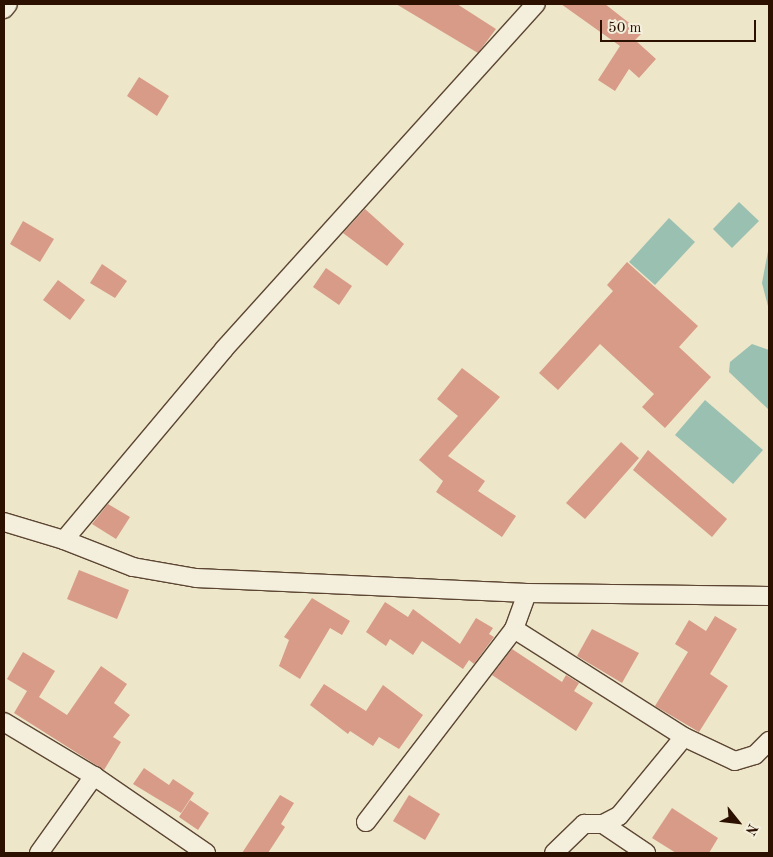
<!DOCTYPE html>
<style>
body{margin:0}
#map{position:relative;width:773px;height:857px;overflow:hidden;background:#eee6c9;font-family:"Old Standard TT",serif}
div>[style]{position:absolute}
.water>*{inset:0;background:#9ac0b2}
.building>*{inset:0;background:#d79b88}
.roads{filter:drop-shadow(1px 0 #5c4633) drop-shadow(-1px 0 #5c4633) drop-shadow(0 1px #5c4633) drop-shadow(0 -1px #5c4633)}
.minor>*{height:18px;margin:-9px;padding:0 9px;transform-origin:9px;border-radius:9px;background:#f4efdc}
span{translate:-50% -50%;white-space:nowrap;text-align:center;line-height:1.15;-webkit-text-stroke:4px #f4efdc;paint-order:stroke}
.frame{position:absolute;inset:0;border:5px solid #2c1101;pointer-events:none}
.north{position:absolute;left:713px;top:797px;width:50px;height:50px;-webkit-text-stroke:4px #f4efdc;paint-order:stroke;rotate:119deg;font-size:14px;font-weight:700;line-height:20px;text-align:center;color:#2c1101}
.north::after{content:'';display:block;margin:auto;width:18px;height:22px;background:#2c1101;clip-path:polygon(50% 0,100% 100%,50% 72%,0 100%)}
.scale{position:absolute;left:600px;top:20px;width:156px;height:22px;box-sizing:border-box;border:2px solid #2c1101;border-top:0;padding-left:6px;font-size:15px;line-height:18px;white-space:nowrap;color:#2c1101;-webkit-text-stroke:4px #f4efdc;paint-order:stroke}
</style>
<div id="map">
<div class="water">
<div style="clip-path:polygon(739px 202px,759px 221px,732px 248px,713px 229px)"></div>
<div style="clip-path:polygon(669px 218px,695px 242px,655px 285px,629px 262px)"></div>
<div style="clip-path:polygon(769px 246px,769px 310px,762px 283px)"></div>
<div style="clip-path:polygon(752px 344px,769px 350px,769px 410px,729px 372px,730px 362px)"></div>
<div style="clip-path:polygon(705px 400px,763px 450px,733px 484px,675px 435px)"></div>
</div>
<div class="building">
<div style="clip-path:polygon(396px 4px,457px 4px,496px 29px,478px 53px)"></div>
<div style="clip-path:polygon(561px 4px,605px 4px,642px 33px,635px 40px,656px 59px,639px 78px,629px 69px,615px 91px,598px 80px,620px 46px)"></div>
<div style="clip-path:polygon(139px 77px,169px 96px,157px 116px,127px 96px)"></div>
<div style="clip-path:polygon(365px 209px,404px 244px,387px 266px,343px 233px)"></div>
<div style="clip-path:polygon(23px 221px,54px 239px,40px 262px,10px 244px)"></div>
<div style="clip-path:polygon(627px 262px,698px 326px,679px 347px,711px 377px,665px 428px,642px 407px,654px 394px,600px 344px,558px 390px,539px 373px,613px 291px,607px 285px)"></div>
<div style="clip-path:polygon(102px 264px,127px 281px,115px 298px,90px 283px)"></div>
<div style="clip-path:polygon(326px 268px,352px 286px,339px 305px,313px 287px)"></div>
<div style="clip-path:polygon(58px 280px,85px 300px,70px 320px,43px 300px)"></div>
<div style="clip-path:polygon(462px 368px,500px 397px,448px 456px,485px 481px,478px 491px,516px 516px,502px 537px,436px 492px,443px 481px,419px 460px,458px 416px,437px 399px)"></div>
<div style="clip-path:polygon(621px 442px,639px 458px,585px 519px,566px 503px)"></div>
<div style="clip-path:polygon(648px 450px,727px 519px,712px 537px,633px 470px)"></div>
<div style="clip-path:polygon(108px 504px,130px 517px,116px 539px,92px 524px)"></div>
<div style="clip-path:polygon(79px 570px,129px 590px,117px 619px,67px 599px)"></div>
<div style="clip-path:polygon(312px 598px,350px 621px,342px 635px,330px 628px,300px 679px,279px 666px,289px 640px,284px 637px)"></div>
<div style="clip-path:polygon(385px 602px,408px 617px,413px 609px,460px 644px,476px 618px,493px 628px,489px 634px,494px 637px,474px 664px,469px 660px,463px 669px,422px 641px,413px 655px,390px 639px,386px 646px,366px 632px)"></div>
<div style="clip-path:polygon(715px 616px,737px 629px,710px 674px,728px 686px,699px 732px,655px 706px,688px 652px,675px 644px,689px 620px,706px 631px)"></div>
<div style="clip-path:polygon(592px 629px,639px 653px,622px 683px,577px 656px)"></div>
<div style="clip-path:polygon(512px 649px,562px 682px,566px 675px,579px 683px,574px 691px,593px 703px,576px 731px,492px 675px)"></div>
<div style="clip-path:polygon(23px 652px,55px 671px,39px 697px,67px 715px,101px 666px,127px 684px,114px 703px,130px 715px,113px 737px,121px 742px,104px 770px,14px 713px,27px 691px,7px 679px)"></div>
<div style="clip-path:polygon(324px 684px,366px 711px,383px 685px,423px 715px,399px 749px,379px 737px,373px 746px,350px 731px,348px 734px,310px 705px)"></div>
<div style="clip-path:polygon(144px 768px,169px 785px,173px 779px,194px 793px,181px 813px,133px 784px)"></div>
<div style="clip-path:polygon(280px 795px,294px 803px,281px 824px,285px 827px,268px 853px,242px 853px)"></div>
<div style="clip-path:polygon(409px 795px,440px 814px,425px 840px,393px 821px)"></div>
<div style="clip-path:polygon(190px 800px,209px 813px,198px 830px,179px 817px)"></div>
<div style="clip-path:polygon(672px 808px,718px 838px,709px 853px,676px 853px,652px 838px)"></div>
</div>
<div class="roads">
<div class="minor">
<div style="left:4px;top:9px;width:6px;rotate:-51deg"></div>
<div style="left:4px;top:522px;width:63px;rotate:16.7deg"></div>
<div style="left:64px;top:540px;width:249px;rotate:-50deg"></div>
<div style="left:224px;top:349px;width:465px;rotate:-47.9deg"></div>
<div style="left:64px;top:540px;width:74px;rotate:21.4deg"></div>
<div style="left:133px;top:567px;width:64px;rotate:9.9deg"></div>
<div style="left:196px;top:578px;width:331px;rotate:2.6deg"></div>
<div style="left:527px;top:593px;width:242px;rotate:0.7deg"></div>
<div style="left:514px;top:629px;width:201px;rotate:32.4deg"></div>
<div style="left:4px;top:722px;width:105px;rotate:31deg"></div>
<div style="left:94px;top:776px;width:136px;rotate:34.5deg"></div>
<div style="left:366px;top:822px;width:243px;rotate:-52.5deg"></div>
<div style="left:514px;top:629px;width:38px;rotate:-70deg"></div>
<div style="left:603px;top:824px;width:52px;rotate:34deg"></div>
<div style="left:39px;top:853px;width:95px;rotate:-54.5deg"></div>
<div style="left:554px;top:853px;width:42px;rotate:-44deg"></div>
<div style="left:584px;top:824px;width:19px"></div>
<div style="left:603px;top:824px;width:18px;rotate:-27deg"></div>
<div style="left:619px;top:816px;width:102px;rotate:-50.6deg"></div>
<div style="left:684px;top:737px;width:56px;rotate:25.2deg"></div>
<div style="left:735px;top:761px;width:21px;rotate:-17deg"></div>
<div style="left:755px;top:755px;width:20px;rotate:-45deg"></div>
</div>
</div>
<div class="frame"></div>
<div class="north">N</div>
<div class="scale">50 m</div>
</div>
